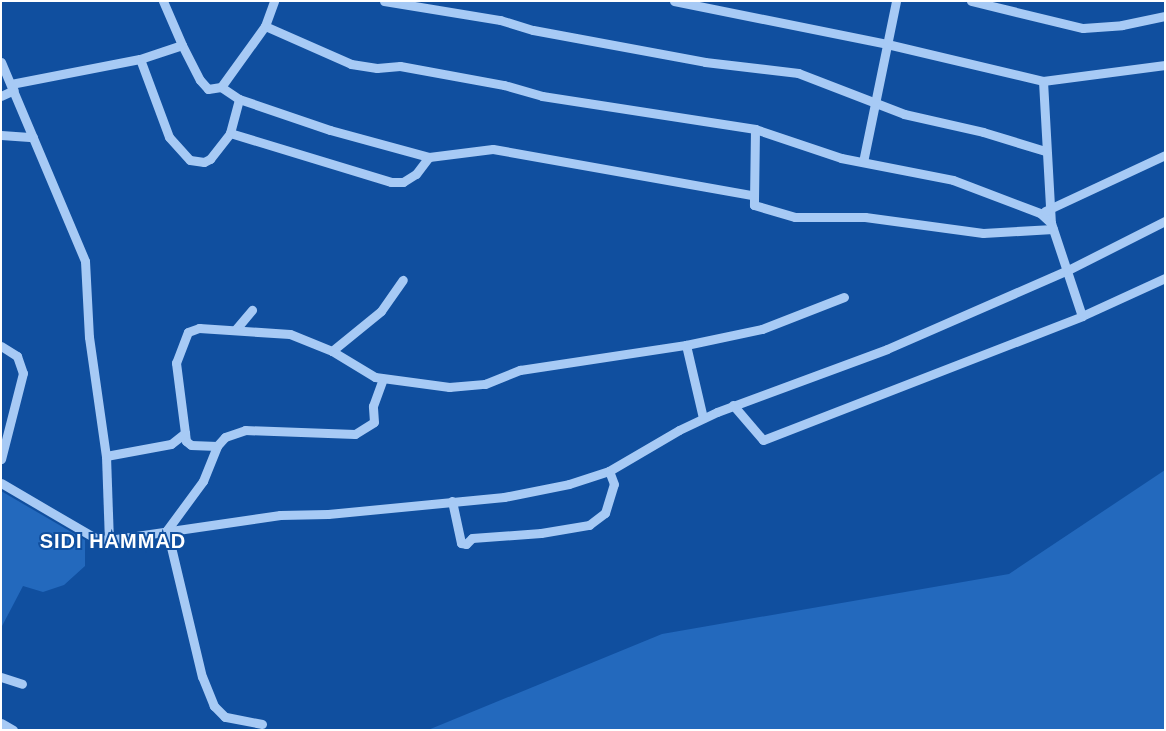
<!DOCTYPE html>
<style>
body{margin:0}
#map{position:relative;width:1166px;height:731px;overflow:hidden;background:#104f9f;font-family:Arial,sans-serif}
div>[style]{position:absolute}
.green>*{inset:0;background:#2369bd}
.minor>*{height:9px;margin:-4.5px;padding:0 4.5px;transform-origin:4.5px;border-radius:4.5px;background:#a7caf5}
span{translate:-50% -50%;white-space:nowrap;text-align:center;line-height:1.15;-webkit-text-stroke:4px #104f9f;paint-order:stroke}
.district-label{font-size:20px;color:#fff;font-weight:700;letter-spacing:1px}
.frame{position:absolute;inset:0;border:2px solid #fff;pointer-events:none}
</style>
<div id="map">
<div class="green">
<div style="clip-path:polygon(1165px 470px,1165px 730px,428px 730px,662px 634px,1009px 574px)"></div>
<div style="clip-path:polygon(1px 491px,85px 540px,85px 566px,64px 585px,43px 592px,23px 586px,1px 628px)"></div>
</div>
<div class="minor">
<div style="left:163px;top:1px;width:48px;rotate:66.6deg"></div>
<div style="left:182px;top:45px;width:39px;rotate:63deg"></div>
<div style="left:200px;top:80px;width:12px;rotate:48deg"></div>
<div style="left:208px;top:89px;width:13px;rotate:-9deg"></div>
<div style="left:221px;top:87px;width:22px;rotate:34deg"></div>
<div style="left:239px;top:99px;width:96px;rotate:18.8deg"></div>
<div style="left:330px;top:130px;width:103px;rotate:15.3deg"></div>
<div style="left:429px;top:157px;width:64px;rotate:-7.1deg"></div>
<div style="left:493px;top:149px;width:263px;rotate:10.1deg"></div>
<div style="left:384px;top:1px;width:118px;rotate:9.3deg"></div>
<div style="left:500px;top:20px;width:34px;rotate:17deg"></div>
<div style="left:533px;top:30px;width:175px;rotate:10.5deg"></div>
<div style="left:705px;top:62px;width:94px;rotate:6.7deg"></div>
<div style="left:798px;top:73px;width:114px;rotate:21.1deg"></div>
<div style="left:904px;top:114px;width:81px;rotate:12.8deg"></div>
<div style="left:983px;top:132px;width:65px;rotate:17deg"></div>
<div style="left:674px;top:1px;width:217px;rotate:11.4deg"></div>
<div style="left:887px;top:44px;width:160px;rotate:13.3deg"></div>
<div style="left:1043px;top:81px;width:142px;rotate:86.8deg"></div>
<div style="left:971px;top:1px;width:115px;rotate:13.6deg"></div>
<div style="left:1083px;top:28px;width:39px;rotate:-4deg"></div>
<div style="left:1122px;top:25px;width:44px;rotate:-11.8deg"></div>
<div style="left:265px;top:26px;width:94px;rotate:23.8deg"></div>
<div style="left:351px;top:64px;width:26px;rotate:9deg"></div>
<div style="left:377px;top:68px;width:23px;rotate:-5deg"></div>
<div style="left:400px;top:66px;width:106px;rotate:10.4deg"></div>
<div style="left:504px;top:85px;width:40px;rotate:16deg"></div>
<div style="left:542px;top:96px;width:216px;rotate:8.8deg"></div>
<div style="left:755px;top:129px;width:91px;rotate:18.6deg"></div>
<div style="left:841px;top:158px;width:114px;rotate:11.1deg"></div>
<div style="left:953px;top:180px;width:93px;rotate:20.8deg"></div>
<div style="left:1040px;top:213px;width:15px;rotate:42deg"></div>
<div style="left:1051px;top:223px;width:98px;rotate:71.6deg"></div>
<div style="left:140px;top:59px;width:83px;rotate:69.6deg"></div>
<div style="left:169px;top:137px;width:31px;rotate:48deg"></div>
<div style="left:190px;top:160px;width:14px;rotate:8deg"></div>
<div style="left:204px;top:162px;width:7px;rotate:-27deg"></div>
<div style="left:210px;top:159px;width:33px;rotate:-52deg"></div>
<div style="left:230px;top:133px;width:35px;rotate:-75deg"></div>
<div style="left:1px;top:62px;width:216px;rotate:67.1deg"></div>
<div style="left:85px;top:261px;width:76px;rotate:87deg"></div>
<div style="left:89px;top:337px;width:120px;rotate:81.9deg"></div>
<div style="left:106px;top:456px;width:84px;rotate:88deg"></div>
<div style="left:1043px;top:81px;width:123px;rotate:-7.5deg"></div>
<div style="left:11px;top:84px;width:131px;rotate:-11deg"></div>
<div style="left:140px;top:59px;width:44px;rotate:-18.4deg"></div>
<div style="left:221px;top:87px;width:75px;rotate:-54.2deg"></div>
<div style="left:265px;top:26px;width:27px;rotate:-70deg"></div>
<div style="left:1px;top:96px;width:14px;rotate:-25deg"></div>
<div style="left:755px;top:129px;width:76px;rotate:90.8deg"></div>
<div style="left:754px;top:205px;width:43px;rotate:16.3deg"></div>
<div style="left:795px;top:217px;width:70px"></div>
<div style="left:865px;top:217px;width:119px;rotate:7.7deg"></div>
<div style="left:983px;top:233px;width:70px;rotate:-3.3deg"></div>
<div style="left:230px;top:133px;width:168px;rotate:16.9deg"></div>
<div style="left:391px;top:182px;width:12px"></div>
<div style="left:403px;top:182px;width:15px;rotate:-32deg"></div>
<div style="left:416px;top:174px;width:21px;rotate:-53deg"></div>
<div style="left:1px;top:135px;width:32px;rotate:4deg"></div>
<div style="left:863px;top:162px;width:164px;rotate:-78.4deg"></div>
<div style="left:1045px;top:211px;width:132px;rotate:-25deg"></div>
<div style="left:236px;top:329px;width:25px;rotate:-50deg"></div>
<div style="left:686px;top:345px;width:75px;rotate:76.9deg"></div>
<div style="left:1px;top:346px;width:19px;rotate:32deg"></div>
<div style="left:17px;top:356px;width:18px;rotate:71deg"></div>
<div style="left:23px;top:373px;width:89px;rotate:104.3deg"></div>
<div style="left:332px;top:351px;width:63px;rotate:-39.2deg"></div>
<div style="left:381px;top:311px;width:38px;rotate:-55deg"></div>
<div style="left:733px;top:405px;width:46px;rotate:49.4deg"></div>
<div style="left:763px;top:440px;width:342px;rotate:-21.2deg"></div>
<div style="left:1082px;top:316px;width:91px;rotate:-24.6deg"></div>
<div style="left:185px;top:433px;width:8px;rotate:83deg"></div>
<div style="left:186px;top:441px;width:6px;rotate:39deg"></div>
<div style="left:191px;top:445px;width:26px;rotate:2deg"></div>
<div style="left:106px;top:456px;width:66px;rotate:-10.5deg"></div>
<div style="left:171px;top:444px;width:18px;rotate:-38deg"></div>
<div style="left:185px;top:433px;width:71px;rotate:-97.3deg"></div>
<div style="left:176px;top:363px;width:33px;rotate:-69deg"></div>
<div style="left:188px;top:332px;width:12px;rotate:-20deg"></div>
<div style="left:199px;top:328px;width:91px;rotate:3.8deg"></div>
<div style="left:290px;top:334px;width:45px;rotate:22deg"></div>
<div style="left:332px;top:351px;width:50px;rotate:31.2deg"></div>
<div style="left:375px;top:377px;width:75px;rotate:7.7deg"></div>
<div style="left:449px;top:387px;width:36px;rotate:-5deg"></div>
<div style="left:485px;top:384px;width:38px;rotate:-22deg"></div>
<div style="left:520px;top:370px;width:168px;rotate:-8.6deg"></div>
<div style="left:686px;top:345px;width:78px;rotate:-11.9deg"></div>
<div style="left:762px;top:329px;width:88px;rotate:-21.3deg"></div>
<div style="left:1px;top:483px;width:111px;rotate:30.3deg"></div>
<div style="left:97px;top:539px;width:12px;rotate:5deg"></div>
<div style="left:109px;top:540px;width:173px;rotate:-8.3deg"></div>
<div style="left:280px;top:515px;width:48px;rotate:-1.2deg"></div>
<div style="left:328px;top:514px;width:177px;rotate:-5.5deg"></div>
<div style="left:504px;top:497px;width:66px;rotate:-11.3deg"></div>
<div style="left:569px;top:484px;width:42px;rotate:-18deg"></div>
<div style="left:609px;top:471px;width:81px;rotate:-30.4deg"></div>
<div style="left:679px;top:430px;width:42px;rotate:-25.3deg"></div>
<div style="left:717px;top:412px;width:181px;rotate:-20.3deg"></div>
<div style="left:887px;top:349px;width:197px;rotate:-23.6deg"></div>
<div style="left:1068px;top:270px;width:109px;rotate:-26.8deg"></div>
<div style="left:452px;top:501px;width:43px;rotate:77.9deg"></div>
<div style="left:461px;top:543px;width:5px;rotate:11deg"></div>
<div style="left:466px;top:544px;width:8px;rotate:-45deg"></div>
<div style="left:472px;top:538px;width:69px;rotate:-4.1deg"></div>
<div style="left:541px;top:533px;width:49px;rotate:-9.5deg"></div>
<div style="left:589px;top:525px;width:20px;rotate:-37deg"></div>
<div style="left:605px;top:513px;width:30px;rotate:-73deg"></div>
<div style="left:614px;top:484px;width:14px;rotate:-111deg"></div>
<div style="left:1px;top:677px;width:22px;rotate:18deg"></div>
<div style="left:1px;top:723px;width:14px;rotate:30deg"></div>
<div style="left:262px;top:724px;width:38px;rotate:-169deg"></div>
<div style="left:225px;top:717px;width:16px;rotate:-135deg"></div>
<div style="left:214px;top:706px;width:31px;rotate:-112deg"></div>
<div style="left:202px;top:677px;width:151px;rotate:-103.4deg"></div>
<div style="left:167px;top:530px;width:61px;rotate:-53.7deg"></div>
<div style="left:203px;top:481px;width:38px;rotate:-68deg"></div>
<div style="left:217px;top:446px;width:12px;rotate:-48deg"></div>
<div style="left:225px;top:437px;width:21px;rotate:-19deg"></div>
<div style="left:245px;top:430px;width:110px;rotate:2.1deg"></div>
<div style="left:355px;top:434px;width:22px;rotate:-32deg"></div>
<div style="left:374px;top:422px;width:16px;rotate:-94deg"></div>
<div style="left:373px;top:406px;width:29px;rotate:-70deg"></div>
</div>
<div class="district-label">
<span style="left:113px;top:541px">SIDI HAMMAD</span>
</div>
<div class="frame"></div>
</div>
